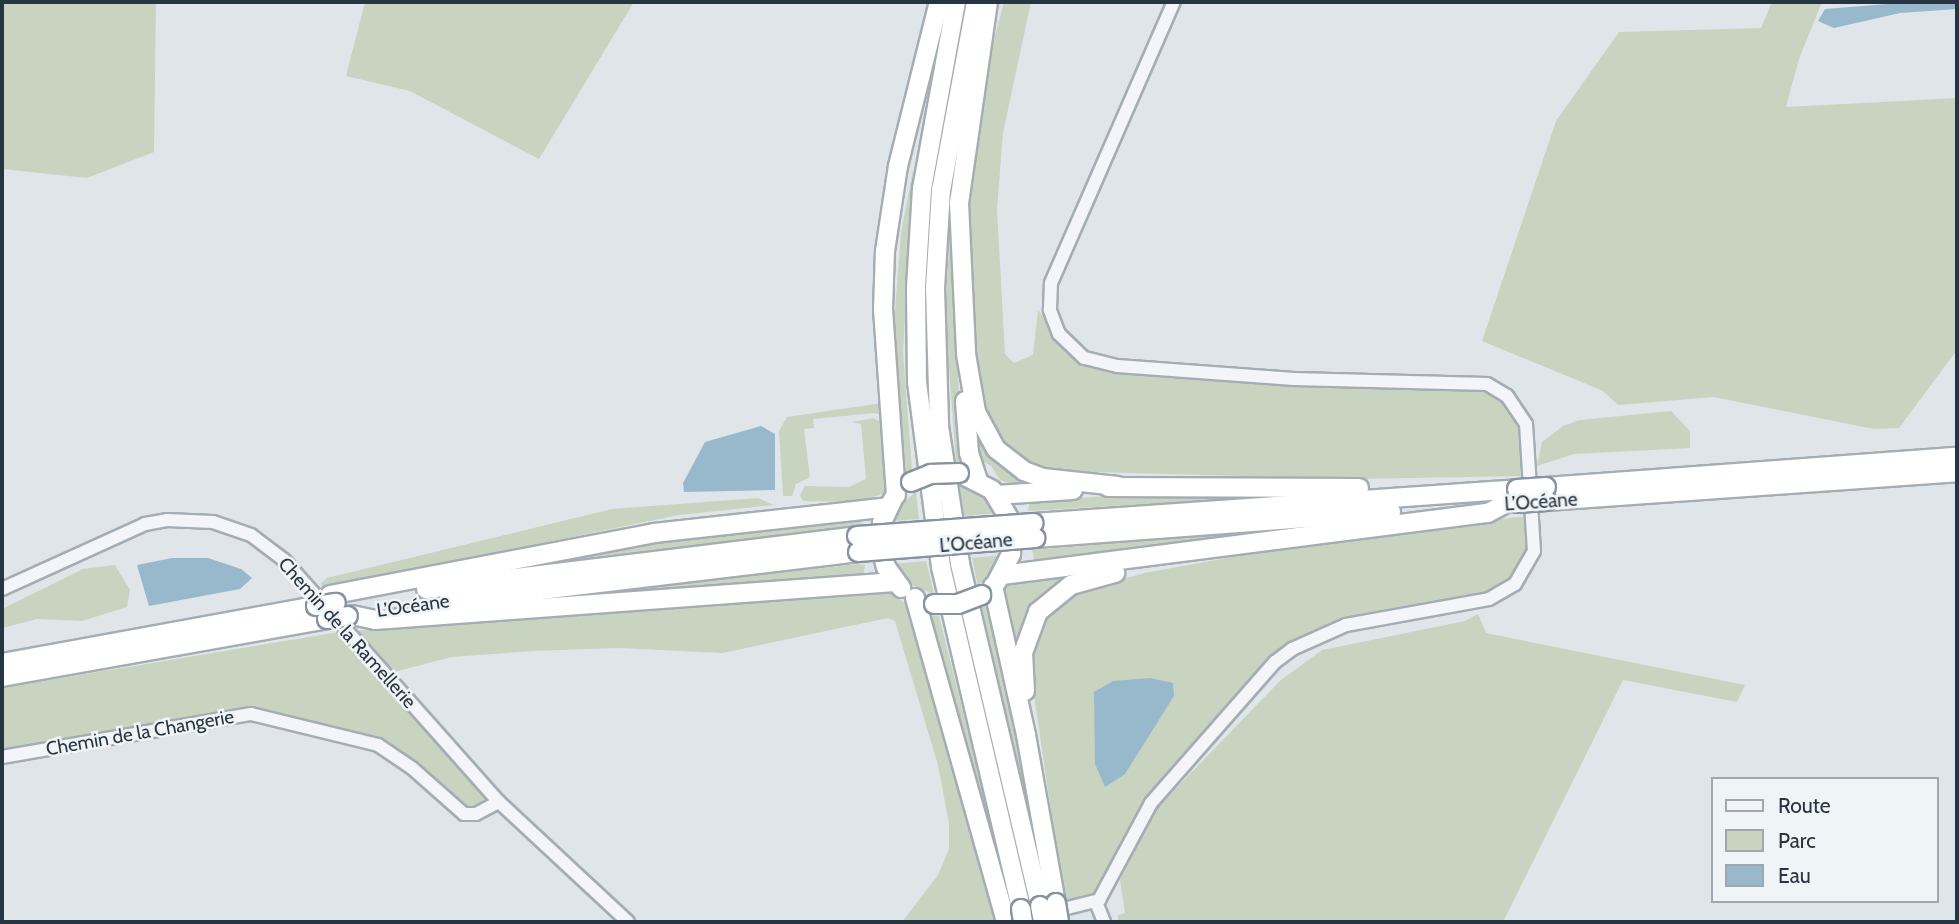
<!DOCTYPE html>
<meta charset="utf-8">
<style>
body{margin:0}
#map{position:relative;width:1959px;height:924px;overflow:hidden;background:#e0e5ea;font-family:Cabin,sans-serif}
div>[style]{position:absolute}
.green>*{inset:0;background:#c8d4c0}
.water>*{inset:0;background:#98b8cc}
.roads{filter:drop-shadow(2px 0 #a5adb4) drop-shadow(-2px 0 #a5adb4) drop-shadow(0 2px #a5adb4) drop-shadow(0 -2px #a5adb4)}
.minor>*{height:12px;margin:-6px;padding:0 6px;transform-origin:6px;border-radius:6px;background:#f3f5f8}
.highway>*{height:18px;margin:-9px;padding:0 9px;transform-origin:9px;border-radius:9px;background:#fff}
.bridges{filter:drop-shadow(2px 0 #8694a1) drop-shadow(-2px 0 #8694a1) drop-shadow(0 2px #8694a1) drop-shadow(0 -2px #8694a1)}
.highway-bridge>*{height:18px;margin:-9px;padding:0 9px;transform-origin:9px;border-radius:9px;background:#fff}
span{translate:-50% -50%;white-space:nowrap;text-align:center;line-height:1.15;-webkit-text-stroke:5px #eff4f7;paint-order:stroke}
.street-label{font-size:19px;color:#273542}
.frame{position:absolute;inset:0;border:4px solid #273542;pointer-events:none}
.legend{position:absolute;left:1711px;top:777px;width:228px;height:126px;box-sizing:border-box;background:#eff4f7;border:2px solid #9fa8af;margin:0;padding:9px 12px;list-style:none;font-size:21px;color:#273542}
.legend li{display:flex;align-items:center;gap:14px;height:35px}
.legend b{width:35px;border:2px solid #9fa8af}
</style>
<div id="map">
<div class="green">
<div style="clip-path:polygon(2px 2px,156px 2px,154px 152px,87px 178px,2px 169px)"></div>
<div style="clip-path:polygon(365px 2px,634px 2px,539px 159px,410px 91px,346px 76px)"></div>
<div style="clip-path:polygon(1004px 2px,1031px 2px,1003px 133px,997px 209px,1005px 354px,1014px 363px,1033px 355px,1038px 310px,1068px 353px,1106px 370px,1484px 389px,1502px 399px,1515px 414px,1522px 431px,1523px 476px,1354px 479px,1055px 471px,1019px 460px,1002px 447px,987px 415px,979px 375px,968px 254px,968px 200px,985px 74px)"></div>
<div style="clip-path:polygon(1772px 2px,1822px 2px,1799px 59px,1786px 107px,1957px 98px,1957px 350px,1899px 428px,1874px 429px,1714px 397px,1618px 405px,1603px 391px,1482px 341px,1556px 121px,1619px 32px,1761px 28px)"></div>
<div style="clip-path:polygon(913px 170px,903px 352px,912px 470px,906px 475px,894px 324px,901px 233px)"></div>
<div style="clip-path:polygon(953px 180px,952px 233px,962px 465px,956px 462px,945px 315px)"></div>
<div style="clip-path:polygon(882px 403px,883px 416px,875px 413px,813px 419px,814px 428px,804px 429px,810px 477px,796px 484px,792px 496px,783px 496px,779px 431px,787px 417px)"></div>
<div style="clip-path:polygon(1671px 411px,1690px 431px,1690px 448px,1574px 454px,1537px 466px,1542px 442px,1563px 426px,1580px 420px)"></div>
<div style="clip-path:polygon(874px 418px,883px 424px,886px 492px,861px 502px,803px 501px,800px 495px,805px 486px,849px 487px,866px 479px,861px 424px,851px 422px)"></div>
<div style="clip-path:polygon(976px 426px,1042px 485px,1017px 486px,1000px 480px,991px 466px,978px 458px)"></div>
<div style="clip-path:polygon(959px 484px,984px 495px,999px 513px,964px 516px)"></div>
<div style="clip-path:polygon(916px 491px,919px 519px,892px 521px,897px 510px)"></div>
<div style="clip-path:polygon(1173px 492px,1297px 495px,1028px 511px,1030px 501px)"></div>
<div style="clip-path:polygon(758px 498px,774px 505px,679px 515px,326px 587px,320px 584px,327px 578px,612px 509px)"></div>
<div style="clip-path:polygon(859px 515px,861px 523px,856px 526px,523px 565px,616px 544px)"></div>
<div style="clip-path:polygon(1518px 517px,1528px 517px,1530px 524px,1527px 554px,1512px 579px,1493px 592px,1328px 624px,1292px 642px,1268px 662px,1151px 795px,1101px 888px,1094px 896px,1065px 907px,1029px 661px,1045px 613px,1064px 596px,1144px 573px,1347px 536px)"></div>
<div style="clip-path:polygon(1298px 530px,1035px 563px,1032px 550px,1255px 532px)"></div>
<div style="clip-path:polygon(1003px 555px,997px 569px,978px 586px,972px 558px)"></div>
<div style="clip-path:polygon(926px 561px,934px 594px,909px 584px,894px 564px)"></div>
<div style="clip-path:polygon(859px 564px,865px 565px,863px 577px,523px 600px)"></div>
<div style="clip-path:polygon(115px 565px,130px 590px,127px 607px,82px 621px,37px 619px,2px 628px,2px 609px,83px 569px)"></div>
<div style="clip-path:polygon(1081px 572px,1071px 580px,1014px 655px,1005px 589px,1013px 580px,1037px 575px,1059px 579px)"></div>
<div style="clip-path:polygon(886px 588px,914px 611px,996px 921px,902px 922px,938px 875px,949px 849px,949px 824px,938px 765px,895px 621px,888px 618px,722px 653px,618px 648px,532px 651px,452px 657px,390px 673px,354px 631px)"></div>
<div style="clip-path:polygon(989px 604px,1014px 698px,1048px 904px,982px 608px)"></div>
<div style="clip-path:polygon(1478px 614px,1486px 633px,1745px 685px,1737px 702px,1623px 680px,1503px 922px,1118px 922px,1118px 915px,1125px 913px,1120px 880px,1153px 812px,1281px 680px,1322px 650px,1465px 621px)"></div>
<div style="clip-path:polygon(929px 615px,939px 616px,1013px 911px,1008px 912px)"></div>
<div style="clip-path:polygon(339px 632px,486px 796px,483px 805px,465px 807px,453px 799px,404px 753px,376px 739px,254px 711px,2px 752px,2px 688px)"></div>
</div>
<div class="water">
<div style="clip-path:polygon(1912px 2px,1957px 2px,1957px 9px,1900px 13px,1834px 28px,1818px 21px,1825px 9px)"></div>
<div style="clip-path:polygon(761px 426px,775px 434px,775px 490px,684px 492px,683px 483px,705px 442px)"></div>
<div style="clip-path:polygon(172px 558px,208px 558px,241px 569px,252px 578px,240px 589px,149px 606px,137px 565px)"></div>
<div style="clip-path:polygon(1150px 678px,1173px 683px,1174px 696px,1125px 774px,1105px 787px,1095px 764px,1094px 692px,1113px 681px)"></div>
</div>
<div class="roads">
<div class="minor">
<div style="left:2px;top:589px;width:157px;rotate:-24.4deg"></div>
<div style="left:145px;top:524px;width:22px;rotate:-10deg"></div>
<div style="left:167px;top:520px;width:46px;rotate:2.5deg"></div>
<div style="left:213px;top:522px;width:40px;rotate:18.9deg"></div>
<div style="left:251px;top:535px;width:41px;rotate:37.1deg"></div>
<div style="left:284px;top:560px;width:324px;rotate:48.4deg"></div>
<div style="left:499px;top:802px;width:176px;rotate:42.9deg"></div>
<div style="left:2px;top:757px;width:253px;rotate:-9.8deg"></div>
<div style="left:251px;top:714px;width:131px;rotate:13.7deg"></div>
<div style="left:378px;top:745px;width:41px;rotate:34.1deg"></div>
<div style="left:412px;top:768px;width:69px;rotate:41.5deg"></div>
<div style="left:464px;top:814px;width:12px"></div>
<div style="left:476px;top:814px;width:26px;rotate:-28deg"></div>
<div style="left:1096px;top:902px;width:22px;rotate:68deg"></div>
<div style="left:1015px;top:921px;width:87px;rotate:-14deg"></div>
<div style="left:1099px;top:900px;width:110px;rotate:-61.8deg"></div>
<div style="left:1151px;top:803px;width:188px;rotate:-48.7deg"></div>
<div style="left:1275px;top:662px;width:21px;rotate:-37deg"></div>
<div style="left:1292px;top:649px;width:59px;rotate:-24deg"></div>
<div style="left:1346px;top:625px;width:145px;rotate:-10.3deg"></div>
<div style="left:1489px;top:599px;width:30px;rotate:-30deg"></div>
<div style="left:1515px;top:584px;width:38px;rotate:-60deg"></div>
<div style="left:1534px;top:551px;width:127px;rotate:-93.6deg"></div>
<div style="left:1526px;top:424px;width:34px;rotate:-124deg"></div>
<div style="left:1507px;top:396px;width:23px;rotate:-149deg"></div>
<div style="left:1487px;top:384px;width:193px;rotate:-178.5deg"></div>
<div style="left:1294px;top:379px;width:177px;rotate:-175.8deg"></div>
<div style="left:1117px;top:366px;width:34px;rotate:-166deg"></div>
<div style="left:1084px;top:358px;width:35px;rotate:-136deg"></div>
<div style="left:1059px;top:334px;width:26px;rotate:-111deg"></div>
<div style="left:1050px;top:310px;width:27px;rotate:-88deg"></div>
<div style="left:1051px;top:283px;width:307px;rotate:-66.4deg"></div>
</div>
<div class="highway">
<div style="left:956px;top:2px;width:190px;rotate:100.3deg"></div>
<div style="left:922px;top:189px;width:99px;rotate:93.5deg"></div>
<div style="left:916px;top:288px;width:94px;rotate:89.4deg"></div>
<div style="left:917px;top:382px;width:187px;rotate:82.6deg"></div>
<div style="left:941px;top:567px;width:351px;rotate:76.8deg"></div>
<div style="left:976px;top:2px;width:191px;rotate:100.5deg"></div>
<div style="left:941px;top:190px;width:98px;rotate:93.5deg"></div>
<div style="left:935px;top:288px;width:138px;rotate:88.3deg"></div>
<div style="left:939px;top:426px;width:140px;rotate:81.3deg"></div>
<div style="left:960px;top:564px;width:351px;rotate:76.8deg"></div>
<div style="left:988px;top:2px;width:203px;rotate:98.2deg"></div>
<div style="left:959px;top:203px;width:151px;rotate:87.3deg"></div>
<div style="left:966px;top:354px;width:59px;rotate:80.2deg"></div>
<div style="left:976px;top:412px;width:42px;rotate:61.6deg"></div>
<div style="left:996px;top:449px;width:36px;rotate:38deg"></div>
<div style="left:1024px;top:471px;width:20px;rotate:20deg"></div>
<div style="left:1043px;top:478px;width:75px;rotate:6.1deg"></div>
<div style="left:965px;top:401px;width:52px;rotate:85.6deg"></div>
<div style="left:969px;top:453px;width:28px;rotate:72deg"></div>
<div style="left:959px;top:473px;width:37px;rotate:27deg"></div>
<div style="left:992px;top:490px;width:35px;rotate:59deg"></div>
<div style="left:1010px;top:520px;width:34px;rotate:88deg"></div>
<div style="left:1011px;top:554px;width:31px;rotate:117deg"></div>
<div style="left:1108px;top:487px;width:251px;rotate:0.2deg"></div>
<div style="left:1546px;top:487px;width:412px;rotate:-4.2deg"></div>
<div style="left:896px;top:495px;width:185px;rotate:-94deg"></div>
<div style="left:883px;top:310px;width:59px;rotate:-88.1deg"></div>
<div style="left:885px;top:251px;width:86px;rotate:-81.3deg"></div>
<div style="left:898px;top:166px;width:169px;rotate:-76deg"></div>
<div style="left:996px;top:495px;width:77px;rotate:-3.7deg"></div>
<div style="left:893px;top:499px;width:26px;rotate:115deg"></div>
<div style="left:882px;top:523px;width:22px;rotate:95deg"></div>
<div style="left:880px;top:545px;width:23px;rotate:75deg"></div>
<div style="left:886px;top:567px;width:26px;rotate:54deg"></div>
<div style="left:1547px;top:501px;width:411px;rotate:-4deg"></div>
<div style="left:1034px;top:523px;width:484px;rotate:-4deg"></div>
<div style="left:1035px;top:538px;width:357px;rotate:-4.2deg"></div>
<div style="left:1002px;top:575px;width:490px;rotate:-7.3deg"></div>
<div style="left:1488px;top:513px;width:18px;rotate:-29deg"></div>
<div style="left:993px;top:586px;width:153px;rotate:77.5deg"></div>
<div style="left:1026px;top:735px;width:171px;rotate:79.9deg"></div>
<div style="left:426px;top:589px;width:434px;rotate:-7deg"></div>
<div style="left:330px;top:595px;width:330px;rotate:-10.8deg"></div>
<div style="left:654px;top:533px;width:235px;rotate:-6.3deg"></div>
<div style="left:915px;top:598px;width:337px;rotate:74.3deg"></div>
<div style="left:448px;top:601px;width:413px;rotate:-6.8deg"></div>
<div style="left:352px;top:615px;width:24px;rotate:12deg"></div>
<div style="left:375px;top:620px;width:521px;rotate:-4.18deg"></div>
<div style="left:2px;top:663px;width:319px;rotate:-10.3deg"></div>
<div style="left:2px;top:677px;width:330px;rotate:-10.1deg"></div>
<div style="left:1025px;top:691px;width:38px;rotate:-93deg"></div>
<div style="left:1023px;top:653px;width:44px;rotate:-69.9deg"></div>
<div style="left:1038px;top:612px;width:43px;rotate:-39.3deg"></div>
<div style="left:1071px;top:585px;width:46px;rotate:-15.3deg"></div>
</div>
</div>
<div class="bridges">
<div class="highway-bridge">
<div style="left:911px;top:482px;width:22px;rotate:-22deg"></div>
<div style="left:931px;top:474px;width:28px;rotate:-2deg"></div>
<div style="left:1517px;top:489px;width:29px;rotate:-4deg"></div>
<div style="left:1517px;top:503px;width:30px;rotate:-4deg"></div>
<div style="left:857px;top:536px;width:177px;rotate:-4.2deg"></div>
<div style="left:858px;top:552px;width:178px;rotate:-4.5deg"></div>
<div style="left:934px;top:604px;width:24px"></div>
<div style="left:958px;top:604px;width:25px;rotate:-21deg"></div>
<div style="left:316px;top:606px;width:20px;rotate:-9deg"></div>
<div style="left:327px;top:619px;width:21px;rotate:-8deg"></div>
<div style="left:1056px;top:903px;width:18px;rotate:81deg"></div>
<div style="left:1040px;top:906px;width:16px;rotate:79deg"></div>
<div style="left:1021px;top:909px;width:13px;rotate:81deg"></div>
</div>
</div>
<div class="street-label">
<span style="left:1541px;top:502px;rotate:-4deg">L’Océane</span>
<span style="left:976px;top:543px;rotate:-5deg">L’Océane</span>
<span style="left:413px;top:606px;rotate:-8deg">L’Océane</span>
<span style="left:347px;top:633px;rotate:48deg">Chemin de la Ramellerie</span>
<span style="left:140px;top:733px;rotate:-10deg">Chemin de la Changerie</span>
</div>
<div class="frame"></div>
<ul class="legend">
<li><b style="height:9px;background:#f3f5f8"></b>Route</li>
<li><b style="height:19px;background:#c8d4c0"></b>Parc</li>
<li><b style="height:19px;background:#98b8cc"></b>Eau</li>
</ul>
</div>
